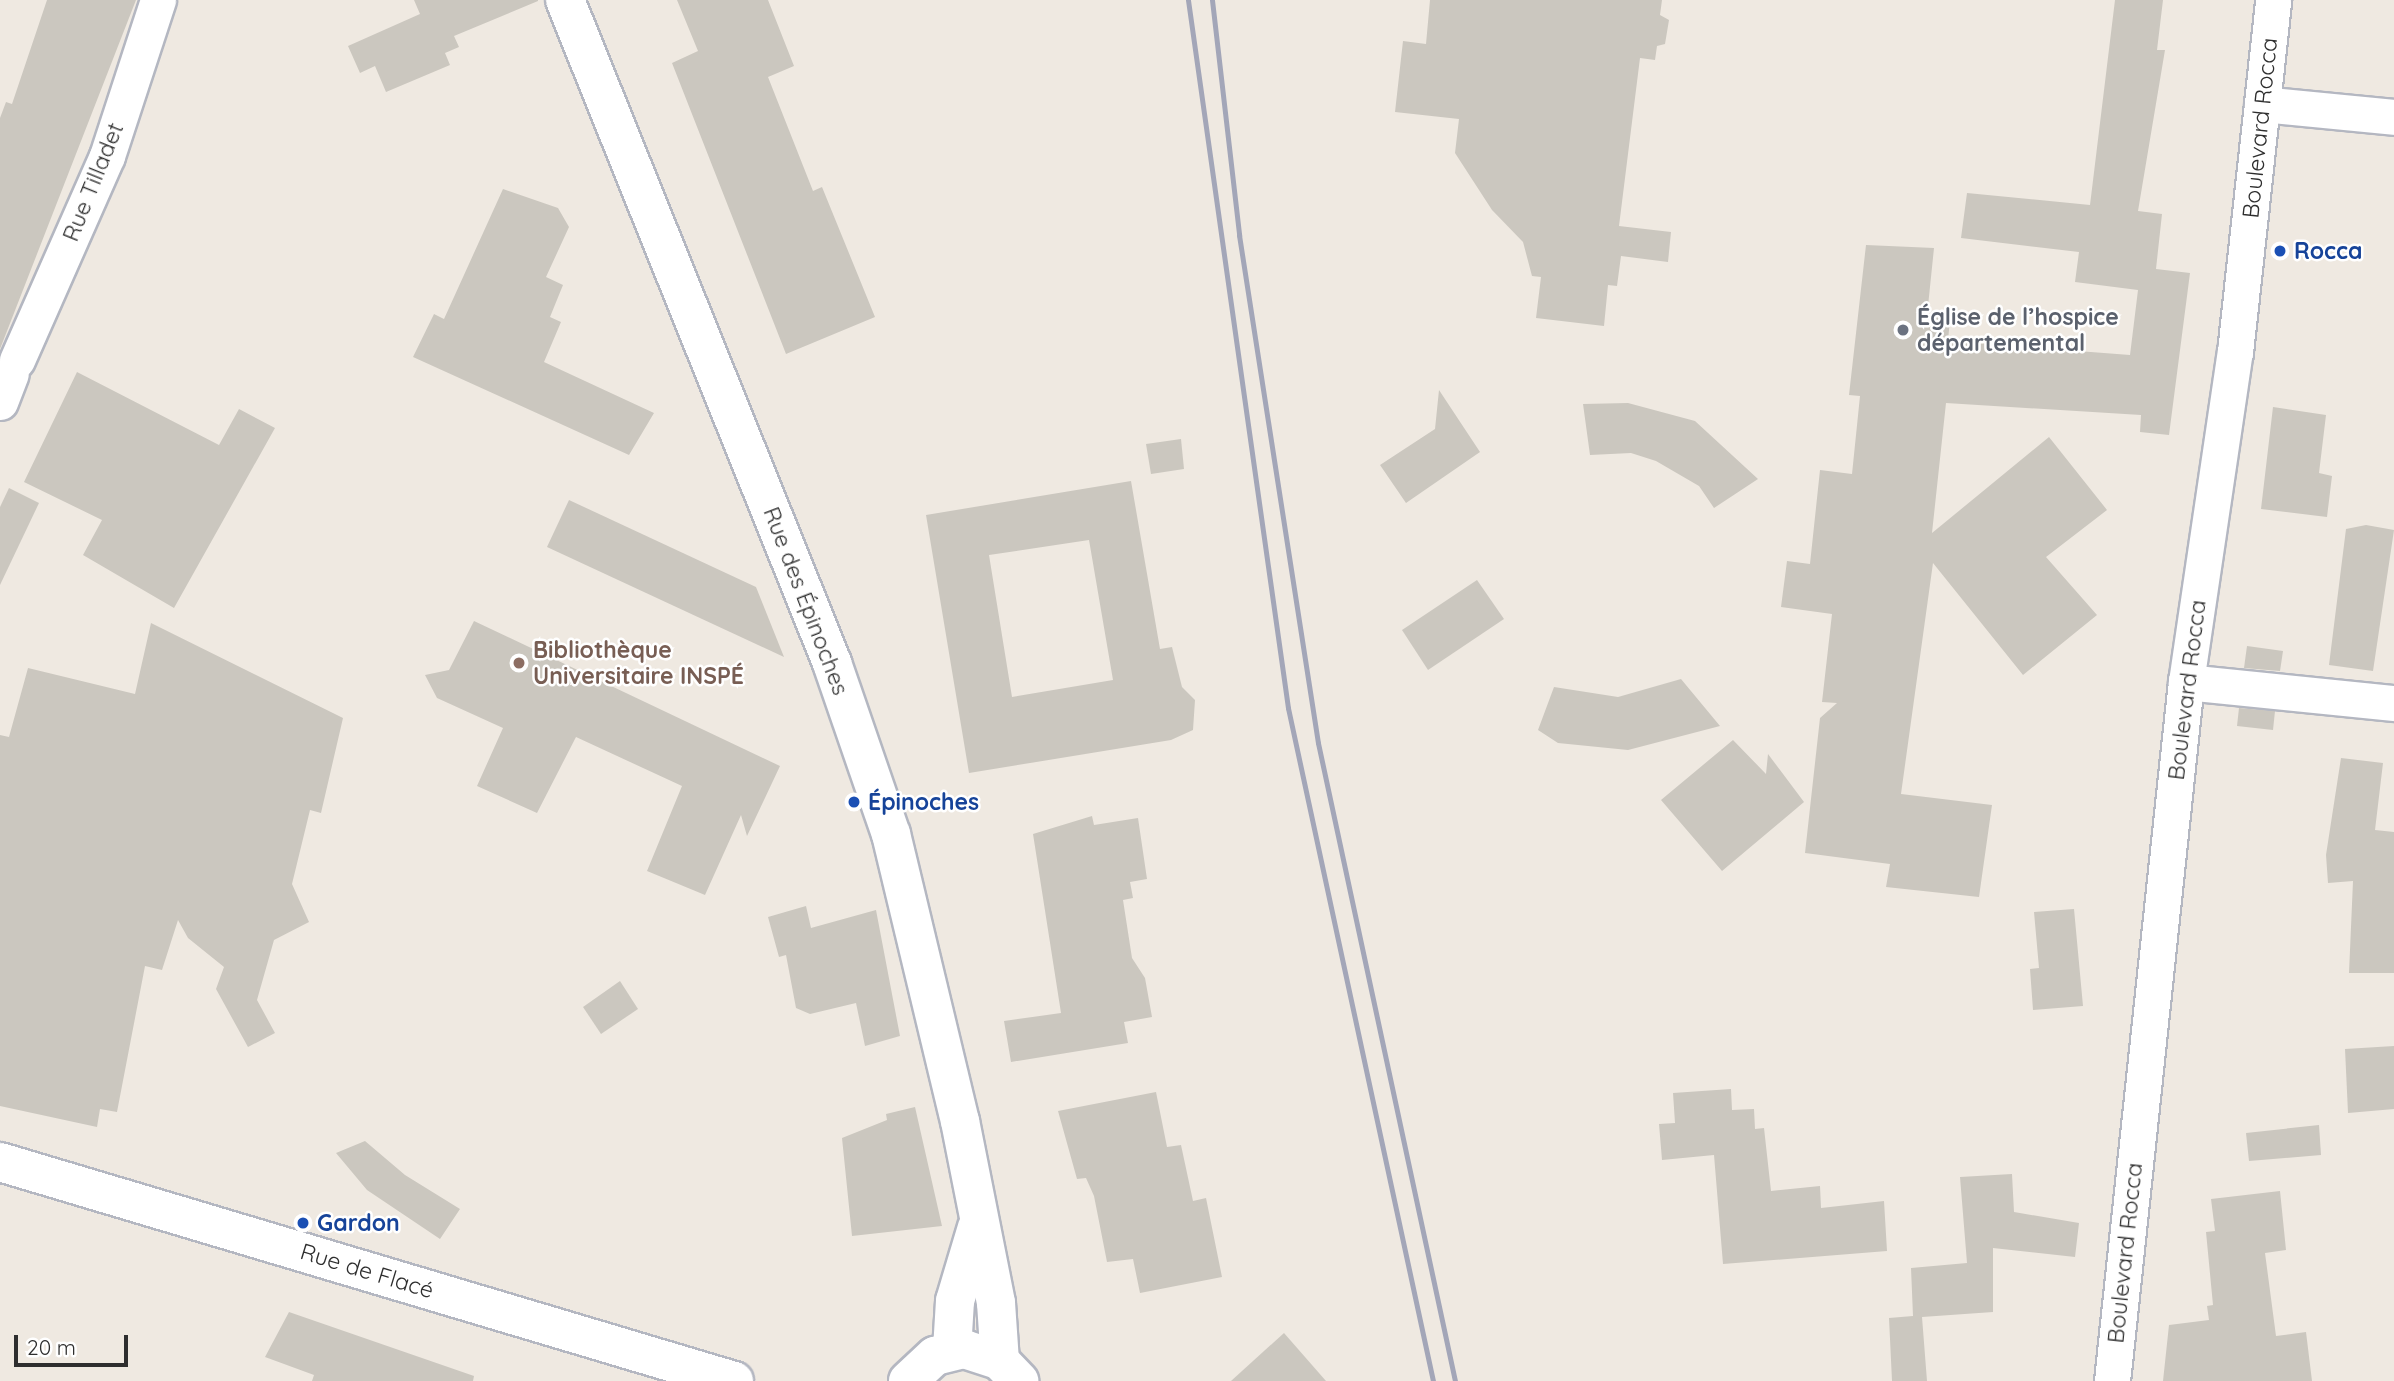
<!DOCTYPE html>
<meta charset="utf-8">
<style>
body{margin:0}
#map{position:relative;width:2394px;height:1381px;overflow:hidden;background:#efe9e1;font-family:Quicksand,sans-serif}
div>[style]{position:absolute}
.building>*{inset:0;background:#cbc7bf}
.roads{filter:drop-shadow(2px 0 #b4b7c1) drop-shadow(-2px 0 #b4b7c1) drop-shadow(0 2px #b4b7c1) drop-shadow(0 -2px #b4b7c1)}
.minor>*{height:35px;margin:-17.5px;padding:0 17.5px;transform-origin:17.5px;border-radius:17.5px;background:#fff}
.tertiary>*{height:38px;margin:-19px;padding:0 19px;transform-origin:19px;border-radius:19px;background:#fff}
.secondary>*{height:38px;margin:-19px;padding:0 19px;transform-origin:19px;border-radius:19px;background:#fff}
.rail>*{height:5px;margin:-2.5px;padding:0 2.5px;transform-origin:2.5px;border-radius:2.5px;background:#a3a6b8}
.dots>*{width:19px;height:19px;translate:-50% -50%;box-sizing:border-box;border:4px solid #fff;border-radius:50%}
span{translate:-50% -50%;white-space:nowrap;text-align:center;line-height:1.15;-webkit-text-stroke:5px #fff;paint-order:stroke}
.street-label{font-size:23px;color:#2e2e2e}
.transit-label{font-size:23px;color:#164399;font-weight:700}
.left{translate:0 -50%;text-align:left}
.worship-label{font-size:23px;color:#5b616d;font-weight:700}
.education-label{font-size:23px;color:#785e54;font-weight:700}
.scale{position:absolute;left:14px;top:1335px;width:114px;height:32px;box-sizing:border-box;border:4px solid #2e2e2e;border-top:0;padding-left:9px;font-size:21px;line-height:24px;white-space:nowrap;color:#2e2e2e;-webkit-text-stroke:5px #fff;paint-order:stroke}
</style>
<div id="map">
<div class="building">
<div style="clip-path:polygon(47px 0,136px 0,0 349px,0 118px,6px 102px,12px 104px)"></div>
<div style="clip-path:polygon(414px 0,538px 0,538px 1px,454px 36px,459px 47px,445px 53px,450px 65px,386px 92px,375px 66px,360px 73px,348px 46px,420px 14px)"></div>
<div style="clip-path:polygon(677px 0,768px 0,794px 66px,768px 77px,813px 191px,822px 187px,875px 317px,786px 354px,672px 63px,698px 51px)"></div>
<div style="clip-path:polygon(1430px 0,1662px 0,1660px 15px,1669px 20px,1665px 44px,1657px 46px,1655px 60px,1640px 58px,1619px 226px,1671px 232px,1668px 262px,1621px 256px,1617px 286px,1608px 285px,1604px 326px,1536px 318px,1541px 277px,1532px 276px,1523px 242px,1492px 210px,1455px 153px,1459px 119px,1395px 112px,1403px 41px,1426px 44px)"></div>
<div style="clip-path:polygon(2115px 0,2163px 0,2157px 50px,2165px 50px,2138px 211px,2162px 214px,2156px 269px,2190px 273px,2169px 435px,2140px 432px,2141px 415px,1946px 403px,1932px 533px,2049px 437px,2107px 510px,2046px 557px,2097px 615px,2023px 675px,1933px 563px,1901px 794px,1992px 805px,1979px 897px,1886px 887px,1890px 864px,1805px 853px,1820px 718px,1837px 703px,1822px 702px,1832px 614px,1781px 607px,1787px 561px,1810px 564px,1820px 470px,1852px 474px,1860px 396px,1849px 395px,1866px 245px,1934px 248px,1927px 316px,1950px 319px,1948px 341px,2130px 355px,2138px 290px,2075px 282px,2079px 252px,1961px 238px,1967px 193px,2090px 205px)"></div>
<div style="clip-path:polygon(503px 189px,558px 208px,569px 227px,546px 277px,563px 285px,550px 317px,561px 322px,544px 362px,654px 413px,629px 455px,413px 357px,434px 314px,444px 319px)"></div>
<div style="clip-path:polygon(77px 372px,219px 445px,239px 409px,275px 428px,174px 608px,83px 555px,102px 520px,24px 482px)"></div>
<div style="clip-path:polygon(1439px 390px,1480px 452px,1406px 503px,1380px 465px,1435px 429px)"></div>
<div style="clip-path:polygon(1628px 403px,1695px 421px,1758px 479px,1714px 508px,1699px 486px,1656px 461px,1631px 453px,1590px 455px,1583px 404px)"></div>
<div style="clip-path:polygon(2273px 407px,2326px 415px,2319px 473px,2332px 476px,2327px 517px,2261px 509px)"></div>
<div style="clip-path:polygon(1181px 439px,1184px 469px,1151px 474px,1146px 444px)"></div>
<div style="clip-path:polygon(evenodd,1131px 481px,1160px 649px,1172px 647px,1182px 687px,1195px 700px,1193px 730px,1171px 740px,969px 773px,926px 515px,1131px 481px,1089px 540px,1113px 680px,1012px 697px,989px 555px,1089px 540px)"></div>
<div style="clip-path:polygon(9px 488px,39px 503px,0 585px,0 507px)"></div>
<div style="clip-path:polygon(569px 500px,756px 587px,784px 657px,547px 547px)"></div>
<div style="clip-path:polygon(2366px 525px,2394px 530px,2373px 671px,2329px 665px,2346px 529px)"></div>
<div style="clip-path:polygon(1477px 580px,1504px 619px,1428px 670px,1402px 630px)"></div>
<div style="clip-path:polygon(474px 621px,780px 766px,747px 836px,741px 815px,705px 895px,647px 871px,682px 786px,576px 737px,537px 813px,477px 786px,503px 728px,437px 698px,425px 675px,449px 670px)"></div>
<div style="clip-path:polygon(151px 623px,343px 718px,321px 813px,310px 810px,292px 884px,309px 922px,274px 940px,257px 1000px,275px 1033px,248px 1047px,216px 989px,224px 967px,188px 938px,178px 920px,162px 970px,145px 966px,117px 1112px,100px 1109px,97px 1127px,0 1106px,0 735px,9px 737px,28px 668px,135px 694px)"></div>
<div style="clip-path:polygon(2247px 646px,2283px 651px,2280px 671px,2244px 668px)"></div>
<div style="clip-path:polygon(1681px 679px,1720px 726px,1628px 750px,1558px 743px,1538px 730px,1554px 687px,1618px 697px)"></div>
<div style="clip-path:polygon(2239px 708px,2275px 711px,2273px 730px,2237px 726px)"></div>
<div style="clip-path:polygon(1733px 740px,1766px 774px,1768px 754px,1804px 802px,1722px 871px,1661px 800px)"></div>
<div style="clip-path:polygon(2341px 758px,2383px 763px,2375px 830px,2394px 832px,2394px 973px,2349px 973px,2353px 881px,2328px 883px,2326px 855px)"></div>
<div style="clip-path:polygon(1092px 816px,1094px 825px,1138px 818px,1147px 879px,1130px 882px,1133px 898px,1123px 900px,1132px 958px,1145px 978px,1152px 1017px,1124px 1022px,1128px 1043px,1011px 1062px,1004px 1021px,1061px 1013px,1033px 834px)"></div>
<div style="clip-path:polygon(806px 906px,811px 928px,876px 910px,900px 1036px,865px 1046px,856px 1003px,810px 1014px,796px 1008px,786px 955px,779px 957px,768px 917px)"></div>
<div style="clip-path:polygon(2074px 909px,2083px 1006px,2033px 1010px,2030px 969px,2039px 968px,2034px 912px)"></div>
<div style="clip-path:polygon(620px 981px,638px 1009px,601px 1034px,583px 1007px)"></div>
<div style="clip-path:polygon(2394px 1046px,2394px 1109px,2348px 1113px,2345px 1049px)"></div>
<div style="clip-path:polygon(1731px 1089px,1732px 1110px,1754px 1109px,1755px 1129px,1764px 1128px,1771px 1191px,1820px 1186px,1821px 1208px,1884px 1201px,1887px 1251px,1723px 1264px,1714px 1155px,1662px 1160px,1659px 1124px,1675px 1123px,1673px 1093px)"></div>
<div style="clip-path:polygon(1156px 1092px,1167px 1147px,1181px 1145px,1193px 1201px,1206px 1198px,1222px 1277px,1140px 1293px,1133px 1259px,1107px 1262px,1094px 1196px,1086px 1178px,1077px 1179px,1058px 1111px)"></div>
<div style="clip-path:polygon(915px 1107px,942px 1226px,852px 1236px,842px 1138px,887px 1120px,886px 1114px)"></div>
<div style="clip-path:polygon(2319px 1125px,2321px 1155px,2249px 1161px,2246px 1133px)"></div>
<div style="clip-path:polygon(365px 1141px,405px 1175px,460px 1209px,440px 1239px,367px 1190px,336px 1153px)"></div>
<div style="clip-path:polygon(2012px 1174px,2014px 1212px,2079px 1223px,2075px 1257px,1993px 1248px,1993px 1312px,1922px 1317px,1927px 1381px,1892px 1381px,1889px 1318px,1913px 1316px,1911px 1268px,1967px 1263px,1960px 1177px)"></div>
<div style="clip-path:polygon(2280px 1191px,2286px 1250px,2265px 1253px,2276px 1336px,2306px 1332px,2312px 1381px,2163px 1381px,2169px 1325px,2209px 1320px,2207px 1306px,2213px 1305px,2206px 1232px,2215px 1231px,2211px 1199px)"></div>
<div style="clip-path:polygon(289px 1312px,474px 1376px,473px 1381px,312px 1381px,314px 1375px,265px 1357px)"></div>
<div style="clip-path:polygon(1284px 1333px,1326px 1381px,1231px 1381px)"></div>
</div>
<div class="roads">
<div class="minor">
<div style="left:2262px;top:104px;width:133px;rotate:5.6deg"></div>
<div style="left:17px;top:360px;width:223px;rotate:-66.2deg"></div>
<div style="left:107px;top:156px;width:164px;rotate:-71.9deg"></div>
<div style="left:0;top:402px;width:30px;rotate:-69deg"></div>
<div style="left:2186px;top:682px;width:209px;rotate:5.8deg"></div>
<div style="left:2112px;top:1381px;width:703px;rotate:-83.96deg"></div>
<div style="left:2186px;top:682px;width:334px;rotate:-81.6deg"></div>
<div style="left:2235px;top:352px;width:354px;rotate:-83.8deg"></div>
</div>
<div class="tertiary">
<div style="left:565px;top:0;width:715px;rotate:68.06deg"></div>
<div style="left:832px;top:663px;width:181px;rotate:71deg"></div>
<div style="left:891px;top:834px;width:295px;rotate:76.5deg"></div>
<div style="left:960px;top:1121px;width:186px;rotate:78.8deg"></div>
<div style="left:996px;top:1303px;width:58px;rotate:86.1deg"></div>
<div style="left:952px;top:1350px;width:49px;rotate:-86.5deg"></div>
<div style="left:955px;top:1301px;width:77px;rotate:-73.4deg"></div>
</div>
<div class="secondary">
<div style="left:0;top:1162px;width:766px;rotate:16.61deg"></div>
<div style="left:908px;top:1381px;width:37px;rotate:-43deg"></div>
<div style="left:935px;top:1356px;width:30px;rotate:-14deg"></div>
<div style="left:964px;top:1349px;width:38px;rotate:18deg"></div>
<div style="left:1000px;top:1361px;width:28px;rotate:46deg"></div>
</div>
</div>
<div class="rail">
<div style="left:1188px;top:0;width:715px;rotate:81.96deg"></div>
<div style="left:1288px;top:708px;width:688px;rotate:77.84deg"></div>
<div style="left:1212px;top:0;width:237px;rotate:83.4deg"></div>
<div style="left:1239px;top:235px;width:514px;rotate:81.16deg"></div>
<div style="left:1318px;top:743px;width:653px;rotate:77.88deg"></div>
</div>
<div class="dots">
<div style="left:2280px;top:251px;background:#1a4fb4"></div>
<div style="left:1903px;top:330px;background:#6b7280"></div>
<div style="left:519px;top:663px;background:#8d6e63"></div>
<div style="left:854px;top:802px;background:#1a4fb4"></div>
<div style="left:303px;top:1223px;background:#1a4fb4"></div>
</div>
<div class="street-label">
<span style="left:2260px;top:128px;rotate:-84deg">Boulevard Rocca</span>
<span style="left:93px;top:182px;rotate:-68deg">Rue Tilladet</span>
<span style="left:806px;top:601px;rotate:69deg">Rue des Épinoches</span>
<span style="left:2187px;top:690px;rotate:-83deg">Boulevard Rocca</span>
<span style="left:2125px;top:1253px;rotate:-84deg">Boulevard Rocca</span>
<span style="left:367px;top:1271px;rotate:17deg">Rue de Flacé</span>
</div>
<div class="transit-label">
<span class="left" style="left:2294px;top:251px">Rocca</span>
<span class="left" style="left:868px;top:802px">Épinoches</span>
<span class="left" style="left:317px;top:1223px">Gardon</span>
</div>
<div class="worship-label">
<span class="left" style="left:1917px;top:330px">Église de l’hospice<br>départemental</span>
</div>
<div class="education-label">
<span class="left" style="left:533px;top:663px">Bibliothèque<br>Universitaire INSPÉ</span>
</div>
<div class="scale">20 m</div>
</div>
